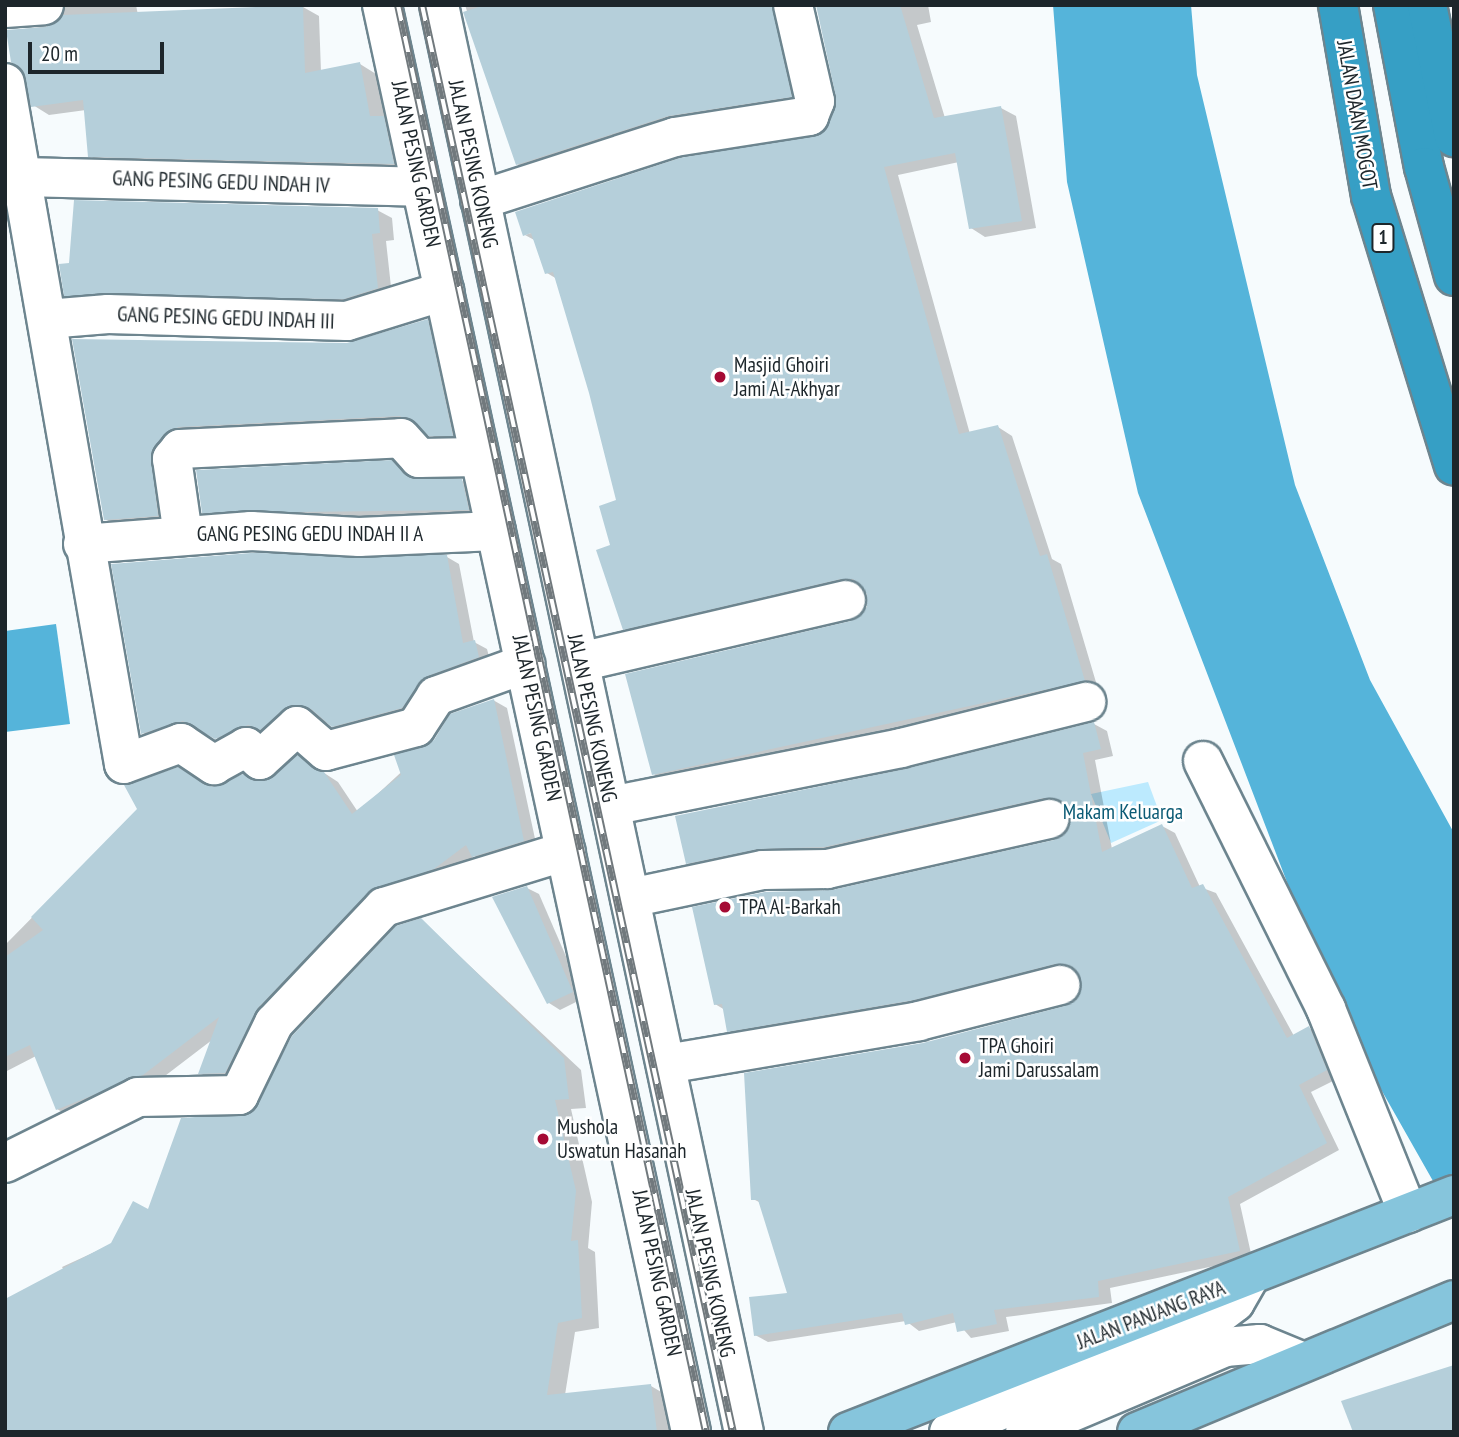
<!DOCTYPE html>
<style>
body{margin:0}
#map{position:relative;width:1459px;height:1437px;overflow:hidden;background:#f6fbfd;font-family:"PT Sans Narrow",sans-serif}
div>[style]{position:absolute}
.green>*{inset:0;background:#bceafe}
.water>*{inset:0;background:#55b4da}
.shadow>*{inset:0;background:#0003}
.building>*{inset:0;background:#b5cfda}
.roads{filter:drop-shadow(2px 0 #6d858f) drop-shadow(-2px 0 #6d858f) drop-shadow(0 2px #6d858f) drop-shadow(0 -2px #6d858f)}
.minor>*{height:38px;margin:-19px;padding:0 19px;transform-origin:19px;border-radius:19px;background:#fff}
.major>*{height:38px;margin:-19px;padding:0 19px;transform-origin:19px;border-radius:19px;background:#86c5dc}
.highway>*{height:38px;margin:-19px;padding:0 19px;transform-origin:19px;border-radius:19px;background:#369fc5}
.rail>*{height:8px;margin-top:-4px;transform-origin:0;background:repeating-linear-gradient(90deg,#fff 0 16px,#71797d 0 32px);box-sizing:border-box;border-block:2px solid #71797d}
.dots>*{width:19px;height:19px;translate:-50% -50%;box-sizing:border-box;border:4px solid #fff;border-radius:50%}
span{translate:-50% -50%;white-space:nowrap;text-align:center;line-height:1.15;-webkit-text-stroke:5px #fff;paint-order:stroke}
.shield-label span{padding:2px 5px;background:#fff;border:2px solid;border-radius:5px;-webkit-text-stroke-width:0}
.shield-label{font-size:19px;color:#1d262b;font-weight:700}
.street-label{font-size:21px;color:#1d262b}
.poi-label{font-size:21px;color:#1d262b}
.left{translate:0 -50%;text-align:left}
.park-label{font-size:21px;color:#0c5b75}
.frame{position:absolute;inset:0;border:7px solid #1d262b;pointer-events:none}
.scale{position:absolute;left:28px;top:42px;width:136px;height:32px;box-sizing:border-box;border:4px solid #1d262b;border-top:0;padding-left:9px;font-size:21px;line-height:24px;white-space:nowrap;color:#1d262b;-webkit-text-stroke:5px #fff;paint-order:stroke}
</style>
<div id="map">
<div class="green">
<div style="clip-path:polygon(1148px 782px,1162px 820px,1111px 843px,1091px 794px)"></div>
</div>
<div class="water">
<div style="clip-path:polygon(1053px 5px,1191px 5px,1197px 75px,1295px 485px,1370px 680px,1454px 833px,1454px 1218px,1336px 1010px,1138px 493px,1067px 182px)"></div>
<div style="clip-path:polygon(56px 624px,70px 724px,5px 732px,5px 631px)"></div>
</div>
<div class="shadow">
<div style="clip-path:polygon(65px 5px,136px 5px,138px 15px,303px 7px,319px 16px,321px 72px,360px 64px,376px 74px,385px 118px,400px 127px,410px 173px,106px 165px,90px 156px,86px 110px,49px 115px,33px 105px,8px 31px,57px 25px)"></div>
<div style="clip-path:polygon(465px 5px,789px 5px,805px 104px,532px 173px,517px 164px)"></div>
<div style="clip-path:polygon(817px 5px,928px 5px,931px 22px,917px 25px,945px 118px,1001px 108px,1016px 116px,1036px 228px,985px 237px,971px 228px,959px 162px,898px 175px,970px 434px,998px 427px,1012px 436px,1052px 559px,1061px 564px,1098px 689px,668px 783px,654px 774px,852px 623px,868px 608px,869px 594px,857px 586px,639px 637px,624px 628px,612px 546px,618px 502px,591px 393px,557px 279px,547px 273px,536px 241px,525px 235px,823px 135px,838px 97px)"></div>
<div style="clip-path:polygon(377px 210px,392px 218px,394px 240px,386px 241px,392px 296px,359px 306px,80px 303px,66px 295px,71px 264px)"></div>
<div style="clip-path:polygon(427px 321px,437px 326px,462px 440px,440px 441px,410px 421px,189px 432px,167px 521px,115px 525px,105px 519px,74px 341px,353px 344px)"></div>
<div style="clip-path:polygon(391px 462px,415px 480px,462px 481px,473px 487px,479px 516px,215px 518px,204px 512px)"></div>
<div style="clip-path:polygon(447px 557px,459px 564px,474px 642px,487px 649px,491px 664px,415px 714px,345px 733px,305px 711px,273px 736px,261px 731px,229px 745px,197px 727px,155px 740px,143px 733px)"></div>
<div style="clip-path:polygon(493px 700px,507px 708px,537px 848px,487px 864px,474px 856px,448px 876px,383px 899px,239px 1080px,213px 1081px,200px 1073px,212px 1040px,157px 1082px,71px 1117px,57px 1109px,36px 1056px,5px 1072px,5px 945px,139px 809px,212px 789px,265px 783px,312px 765px,338px 782px,358px 812px,435px 741px)"></div>
<div style="clip-path:polygon(1094px 724px,1107px 731px,1113px 756px,1095px 760px,1112px 849px,1162px 826px,1175px 833px,1200px 887px,1216px 893px,1294px 1036px,1309px 1028px,1322px 1036px,1339px 1078px,1311px 1092px,1339px 1150px,1240px 1204px,1252px 1258px,1110px 1288px,1112px 1303px,1006px 1317px,1009px 1331px,971px 1338px,957px 1322px,919px 1331px,906px 1321px,768px 1342px,755px 1335px,789px 1295px,761px 1203px,753px 1199px,923px 1044px,1066px 1008px,1077px 1001px,1083px 980px,1069px 970px,928px 1006px,741px 1038px,728px 1030px,725px 1010px,715px 1004px,1054px 842px,1066px 836px,1072px 815px,1058px 804px,838px 854px,700px 870px,687px 863px,906px 771px)"></div>
<div style="clip-path:polygon(527px 888px,539px 894px,584px 998px,560px 1010px,549px 1003px)"></div>
<div style="clip-path:polygon(421px 920px,581px 1070px,586px 1108px,571px 1109px,592px 1202px,588px 1248px,595px 1252px,599px 1328px,575px 1332px,565px 1395px,651px 1386px,668px 1396px,672px 1432px,5px 1432px,66px 1274px,62px 1267px,112px 1244px,252px 1115px)"></div>
</div>
<div class="building">
<div style="clip-path:polygon(303px 5px,305px 73px,360px 62px,370px 116px,384px 116px,394px 164px,88px 157px,83px 100px,31px 107px,22px 70px,11px 62px,6px 30px,46px 27px,63px 15px)"></div>
<div style="clip-path:polygon(485px 5px,772px 5px,792px 97px,668px 116px,516px 165px,463px 12px)"></div>
<div style="clip-path:polygon(816px 5px,900px 5px,934px 118px,1001px 106px,1022px 221px,969px 229px,955px 153px,884px 167px,959px 434px,998px 425px,1040px 556px,1047px 554px,1085px 681px,652px 775px,625px 674px,851px 621px,867px 607px,867px 594px,853px 579px,841px 579px,623px 630px,596px 550px,610px 545px,599px 506px,616px 500px,589px 393px,553px 272px,545px 274px,531px 233px,523px 236px,515px 212px,680px 158px,822px 133px,836px 97px)"></div>
<div style="clip-path:polygon(74px 200px,378px 208px,380px 233px,372px 234px,378px 288px,344px 299px,64px 296px,59px 264px,69px 263px)"></div>
<div style="clip-path:polygon(428px 319px,453px 436px,429px 436px,400px 416px,178px 427px,151px 454px,158px 516px,104px 520px,72px 339px,347px 343px)"></div>
<div style="clip-path:polygon(392px 460px,411px 478px,462px 479px,469px 510px,202px 513px,196px 470px)"></div>
<div style="clip-path:polygon(251px 553px,447px 555px,463px 643px,475px 640px,479px 657px,428px 676px,402px 708px,332px 727px,311px 709px,292px 705px,260px 730px,248px 725px,215px 739px,183px 721px,141px 734px,111px 564px)"></div>
<div style="clip-path:polygon(494px 699px,524px 841px,472px 857px,466px 845px,434px 869px,369px 892px,258px 1008px,225px 1073px,198px 1074px,219px 1017px,143px 1075px,56px 1110px,30px 1045px,5px 1057px,5px 957px,43px 930px,31px 917px,137px 809px,124px 785px,178px 767px,212px 787px,243px 774px,265px 781px,297px 755px,324px 772px,352px 814px,401px 775px,394px 755px,434px 740px,450px 714px)"></div>
<div style="clip-path:polygon(1094px 722px,1101px 749px,1083px 753px,1102px 852px,1162px 824px,1192px 888px,1203px 884px,1287px 1038px,1309px 1026px,1327px 1070px,1299px 1085px,1327px 1143px,1228px 1197px,1240px 1251px,1098px 1281px,1099px 1297px,994px 1310px,997px 1324px,957px 1332px,953px 1313px,905px 1325px,902px 1313px,754px 1336px,749px 1297px,787px 1293px,758px 1200px,751px 1200px,744px 1073px,923px 1043px,1065px 1006px,1076px 1000px,1081px 980px,1075px 969px,1055px 964px,914px 1000px,727px 1032px,722px 1004px,714px 1005px,692px 907px,765px 892px,832px 890px,1054px 840px,1064px 835px,1070px 815px,1065px 804px,1044px 798px,824px 847px,759px 849px,686px 864px,675px 816px,905px 769px)"></div>
<div style="clip-path:polygon(527px 886px,573px 992px,547px 1004px,492px 897px)"></div>
<div style="clip-path:polygon(421px 918px,564px 1058px,569px 1099px,555px 1100px,576px 1191px,571px 1241px,578px 1240px,582px 1318px,558px 1323px,547px 1395px,651px 1384px,657px 1432px,5px 1432px,5px 1299px,111px 1243px,133px 1201px,148px 1209px,181px 1118px,251px 1113px,292px 1036px,396px 926px)"></div>
<div style="clip-path:polygon(1454px 1365px,1454px 1432px,1353px 1432px,1341px 1401px)"></div>
</div>
<div class="roads">
<div class="minor">
<div style="left:382px;top:5px;width:1460px;rotate:77.78deg"></div>
<div style="left:439px;top:5px;width:1459px;rotate:77.94deg"></div>
<div style="left:5px;top:8px;width:39px;rotate:-4deg"></div>
<div style="left:5px;top:83px;width:691px;rotate:80.09deg"></div>
<div style="left:124px;top:764px;width:61px;rotate:-20.2deg"></div>
<div style="left:181px;top:743px;width:40px;rotate:34deg"></div>
<div style="left:214px;top:765px;width:37px;rotate:-29deg"></div>
<div style="left:246px;top:747px;width:19px;rotate:43deg"></div>
<div style="left:260px;top:760px;width:50px;rotate:-42.6deg"></div>
<div style="left:297px;top:726px;width:38px;rotate:41deg"></div>
<div style="left:326px;top:751px;width:93px;rotate:-14.9deg"></div>
<div style="left:416px;top:727px;width:37px;rotate:-57deg"></div>
<div style="left:436px;top:696px;width:95px;rotate:-19.8deg"></div>
<div style="left:21px;top:177px;width:400px;rotate:1.4deg"></div>
<div style="left:480px;top:200px;width:205px;rotate:-17.9deg"></div>
<div style="left:675px;top:137px;width:136px;rotate:-8.9deg"></div>
<div style="left:809px;top:116px;width:16px;rotate:-68deg"></div>
<div style="left:815px;top:101px;width:98px;rotate:-102.9deg"></div>
<div style="left:47px;top:319px;width:61px;rotate:-4.7deg"></div>
<div style="left:108px;top:314px;width:239px;rotate:1.7deg"></div>
<div style="left:347px;top:321px;width:102px;rotate:-17.2deg"></div>
<div style="left:183px;top:535px;width:77px;rotate:-98.2deg"></div>
<div style="left:172px;top:459px;width:13px;rotate:-51deg"></div>
<div style="left:180px;top:449px;width:221px;rotate:-2.8deg"></div>
<div style="left:401px;top:438px;width:27px;rotate:48deg"></div>
<div style="left:419px;top:458px;width:60px;rotate:-1deg"></div>
<div style="left:83px;top:544px;width:169px;rotate:-4.4deg"></div>
<div style="left:251px;top:531px;width:108px;rotate:3.2deg"></div>
<div style="left:359px;top:537px;width:137px;rotate:-2.5deg"></div>
<div style="left:580px;top:662px;width:273px;rotate:-13.1deg"></div>
<div style="left:1203px;top:761px;width:277px;rotate:63.6deg"></div>
<div style="left:1326px;top:1009px;width:220px;rotate:68.1deg"></div>
<div style="left:611px;top:806px;width:296px;rotate:-11.3deg"></div>
<div style="left:901px;top:748px;width:191px;rotate:-14deg"></div>
<div style="left:630px;top:898px;width:136px;rotate:-11.9deg"></div>
<div style="left:763px;top:870px;width:64px;rotate:-0.9deg"></div>
<div style="left:827px;top:869px;width:228px;rotate:-12.7deg"></div>
<div style="left:666px;top:1064px;width:257px;rotate:-9.6deg"></div>
<div style="left:919px;top:1021px;width:146px;rotate:-14.3deg"></div>
<div style="left:5px;top:1163px;width:148px;rotate:-26.4deg"></div>
<div style="left:138px;top:1097px;width:101px;rotate:-1.1deg"></div>
<div style="left:239px;top:1095px;width:80px;rotate:-64.1deg"></div>
<div style="left:274px;top:1023px;width:160px;rotate:-46.5deg"></div>
<div style="left:384px;top:907px;width:190px;rotate:-17.1deg"></div>
<div style="left:949px;top:1432px;width:284px;rotate:-23deg"></div>
<div style="left:1210px;top:1321px;width:31px;rotate:-37deg"></div>
<div style="left:1235px;top:1302px;width:30px;rotate:-60deg"></div>
<div style="left:1025px;top:1432px;width:217px;rotate:-23deg"></div>
<div style="left:1225px;top:1347px;width:35px;rotate:-5deg"></div>
<div style="left:1260px;top:1344px;width:44px;rotate:22.5deg"></div>
</div>
<div class="major">
<div style="left:848px;top:1432px;width:651px;rotate:-21.36deg"></div>
<div style="left:1137px;top:1432px;width:343px;rotate:-22.6deg"></div>
</div>
<div class="highway">
<div style="left:1338px;top:5px;width:194px;rotate:80.2deg"></div>
<div style="left:1371px;top:196px;width:282px;rotate:72.9deg"></div>
<div style="left:1393px;top:5px;width:165px;rotate:79.2deg"></div>
<div style="left:1424px;top:167px;width:113px;rotate:74.6deg"></div>
<div style="left:1427px;top:5px;width:135px;rotate:78.4deg"></div>
</div>
</div>
<div class="rail">
<div style="left:398px;top:5px;width:1460px;rotate:77.82deg"></div>
<div style="left:422px;top:5px;width:1460px;rotate:77.71deg"></div>
</div>
<div class="dots">
<div style="left:720px;top:377px;background:#a50a34"></div>
<div style="left:725px;top:907px;background:#a50a34"></div>
<div style="left:965px;top:1058px;background:#a50a34"></div>
<div style="left:543px;top:1139px;background:#a50a34"></div>
</div>
<div class="shield-label">
<span style="left:1383px;top:238px">1</span>
</div>
<div class="street-label">
<span style="left:1357px;top:115px;rotate:80deg">JALAN DAAN MOGOT</span>
<span style="left:416px;top:164px;rotate:78deg">JALAN PESING GARDEN</span>
<span style="left:473px;top:164px;rotate:78deg">JALAN PESING KONENG</span>
<span style="left:221px;top:182px;rotate:2deg">GANG PESING GEDU INDAH IV</span>
<span style="left:226px;top:318px;rotate:2deg">GANG PESING GEDU INDAH III</span>
<span style="left:310px;top:534px">GANG PESING GEDU INDAH II A</span>
<span style="left:537px;top:718px;rotate:78deg">JALAN PESING GARDEN</span>
<span style="left:592px;top:718px;rotate:78deg">JALAN PESING KONENG</span>
<span style="left:657px;top:1273px;rotate:78deg">JALAN PESING GARDEN</span>
<span style="left:710px;top:1273px;rotate:78deg">JALAN PESING KONENG</span>
<span style="left:1151px;top:1315px;rotate:-21deg">JALAN PANJANG RAYA</span>
</div>
<div class="poi-label">
<span class="left" style="left:734px;top:377px">Masjid Ghoiri<br>Jami Al-Akhyar</span>
<span class="left" style="left:739px;top:907px">TPA Al-Barkah</span>
<span class="left" style="left:979px;top:1058px">TPA Ghoiri<br>Jami Darussalam</span>
<span class="left" style="left:557px;top:1139px">Mushola<br>Uswatun Hasanah</span>
</div>
<div class="park-label">
<span style="left:1123px;top:812px">Makam Keluarga</span>
</div>
<div class="frame"></div>
<div class="scale">20 m</div>
</div>
